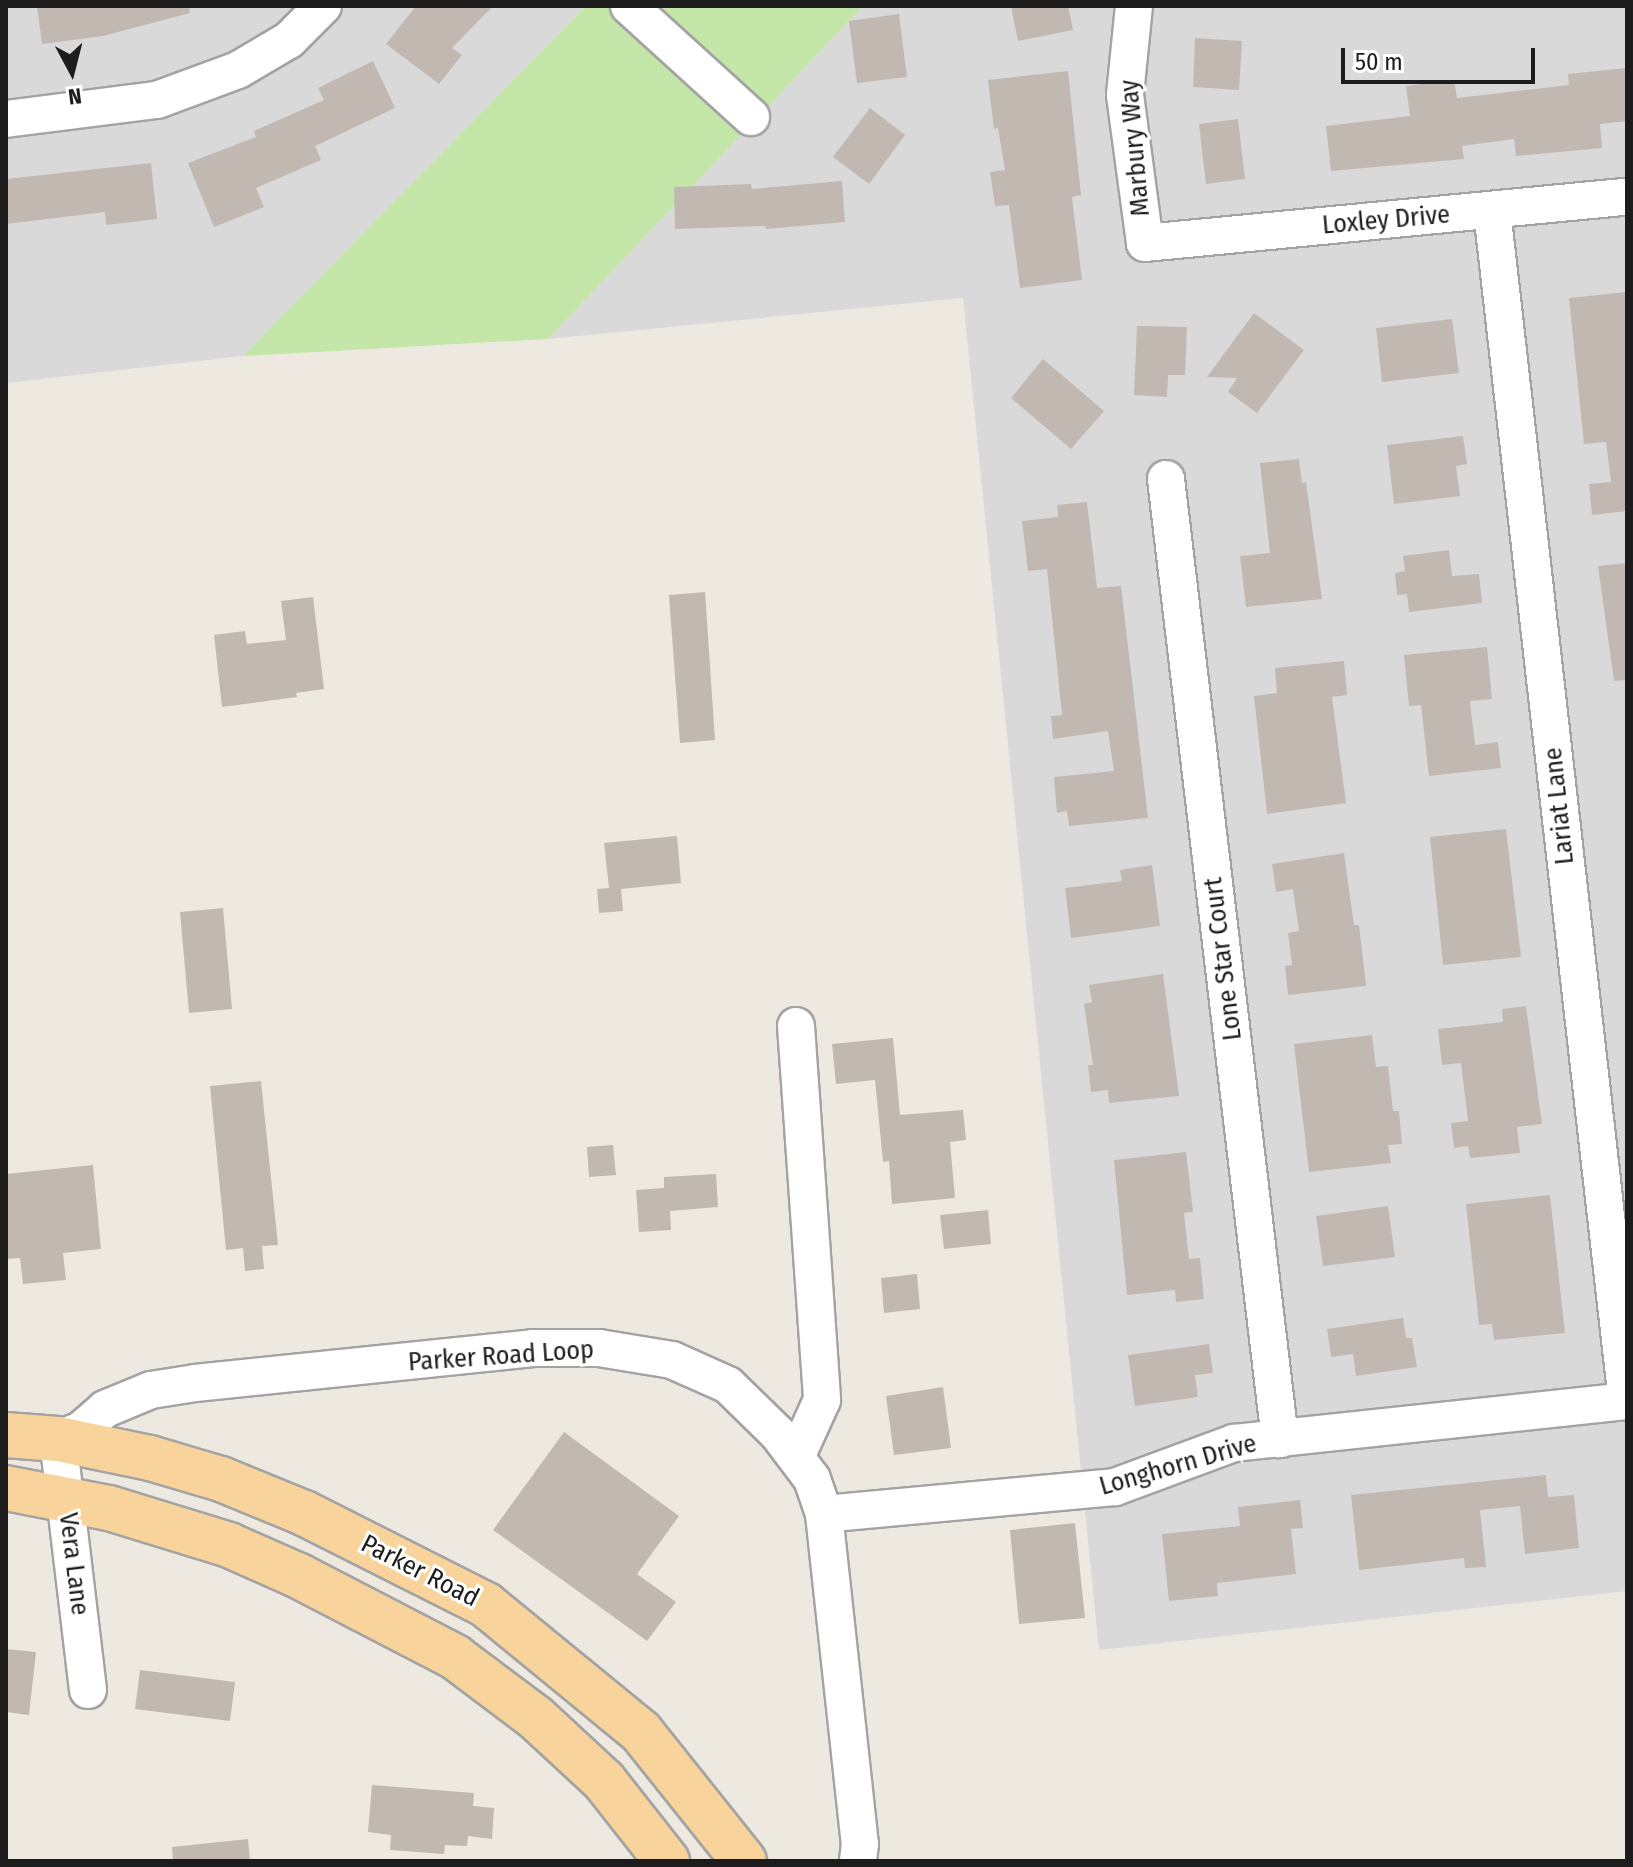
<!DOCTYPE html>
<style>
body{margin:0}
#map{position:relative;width:1633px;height:1867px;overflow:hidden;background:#ede9e1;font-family:"Fira Sans Condensed",sans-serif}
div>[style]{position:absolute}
.residential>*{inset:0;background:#dad9d9}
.grass>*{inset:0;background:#c4e6a8}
.building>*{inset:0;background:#c1b9b1}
.roads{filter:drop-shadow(2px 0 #a3a3a3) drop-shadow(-2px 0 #a3a3a3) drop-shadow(0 2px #a3a3a3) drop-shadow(0 -2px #a3a3a3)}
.minor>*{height:36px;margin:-18px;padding:0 18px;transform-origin:18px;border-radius:18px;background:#fff}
.major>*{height:44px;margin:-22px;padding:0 22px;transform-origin:22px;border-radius:22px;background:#f8d39c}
span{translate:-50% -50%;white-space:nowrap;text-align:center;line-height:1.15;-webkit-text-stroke:6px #fff;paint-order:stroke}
.street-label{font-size:26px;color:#1c1c1c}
.frame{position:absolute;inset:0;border:8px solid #1c1c1c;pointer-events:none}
.north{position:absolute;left:32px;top:32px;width:80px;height:80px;-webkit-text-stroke:6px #fff;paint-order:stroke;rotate:173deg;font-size:22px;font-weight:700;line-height:32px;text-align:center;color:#1c1c1c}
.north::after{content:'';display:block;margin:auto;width:28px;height:36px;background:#1c1c1c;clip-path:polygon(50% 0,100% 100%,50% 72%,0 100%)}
.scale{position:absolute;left:1341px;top:48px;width:194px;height:36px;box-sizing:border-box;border:4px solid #1c1c1c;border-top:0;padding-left:10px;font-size:24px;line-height:28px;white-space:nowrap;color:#1c1c1c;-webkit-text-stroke:6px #fff;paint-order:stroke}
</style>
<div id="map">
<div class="residential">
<div style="clip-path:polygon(6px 6px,586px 6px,243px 356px,6px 383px)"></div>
<div style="clip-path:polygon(863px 6px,1627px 6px,1627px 1591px,1099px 1650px,963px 298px,548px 339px)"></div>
</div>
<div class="grass">
<div style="clip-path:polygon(586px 6px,863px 6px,548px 339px,243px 356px)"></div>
</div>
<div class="building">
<div style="clip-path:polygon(37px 6px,189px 6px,190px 13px,103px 36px,42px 44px)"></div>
<div style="clip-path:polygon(416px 6px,493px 6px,452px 48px,462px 55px,439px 84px,386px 44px)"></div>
<div style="clip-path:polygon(1011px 6px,1068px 6px,1073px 30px,1018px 41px)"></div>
<div style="clip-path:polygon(899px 14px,907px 77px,857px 83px,849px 21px)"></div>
<div style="clip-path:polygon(1195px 38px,1242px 41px,1239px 90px,1193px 87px)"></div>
<div style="clip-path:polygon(373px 61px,395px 108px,315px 146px,321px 160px,256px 188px,264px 207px,214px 227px,188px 163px,256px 137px,254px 131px,324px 100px,318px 88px)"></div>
<div style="clip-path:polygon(1627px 68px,1627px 121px,1600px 124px,1602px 148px,1516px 156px,1514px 139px,1462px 146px,1464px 159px,1331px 171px,1326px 126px,1410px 116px,1406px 86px,1454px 80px,1457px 98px,1569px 85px,1568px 74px)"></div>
<div style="clip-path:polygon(1068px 71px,1081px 195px,1072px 197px,1082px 280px,1020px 288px,1009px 205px,995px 206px,990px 172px,1005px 170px,998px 128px,994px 129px,988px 80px)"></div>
<div style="clip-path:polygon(870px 108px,905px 135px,869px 184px,833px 157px)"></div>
<div style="clip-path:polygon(1238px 119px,1245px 179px,1206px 184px,1199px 124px)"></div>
<div style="clip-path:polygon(151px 163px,157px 219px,106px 225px,105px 212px,6px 224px,6px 179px)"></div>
<div style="clip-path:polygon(842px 181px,845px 222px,766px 229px,766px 226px,675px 229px,674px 187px,751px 184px,752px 189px)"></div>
<div style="clip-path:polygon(1627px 292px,1627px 511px,1592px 515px,1589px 484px,1611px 482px,1606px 442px,1584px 444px,1569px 298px)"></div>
<div style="clip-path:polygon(1254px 313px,1304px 350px,1257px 413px,1228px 392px,1237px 378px,1207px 377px)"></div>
<div style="clip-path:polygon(1452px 319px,1459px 373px,1382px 382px,1376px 328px)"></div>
<div style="clip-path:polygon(1137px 326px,1187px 327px,1185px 375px,1168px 375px,1167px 397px,1134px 395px)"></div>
<div style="clip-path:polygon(1043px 359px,1104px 411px,1071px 449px,1011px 398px)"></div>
<div style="clip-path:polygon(1463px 436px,1467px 464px,1456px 466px,1460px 496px,1394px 504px,1387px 445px)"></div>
<div style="clip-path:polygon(1299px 459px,1302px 483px,1306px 482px,1322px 599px,1246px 607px,1240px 556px,1270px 553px,1260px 463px)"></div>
<div style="clip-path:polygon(1087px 502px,1097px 588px,1121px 586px,1148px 818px,1069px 826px,1067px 811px,1057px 813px,1054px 777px,1114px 771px,1108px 731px,1053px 739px,1051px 716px,1062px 715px,1047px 569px,1028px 571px,1022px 521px,1058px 517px,1057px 505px)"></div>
<div style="clip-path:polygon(1449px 550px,1452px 576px,1479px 574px,1482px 603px,1409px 612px,1407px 594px,1397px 595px,1395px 573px,1405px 571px,1403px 556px)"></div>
<div style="clip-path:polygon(1627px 563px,1627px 680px,1614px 681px,1598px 566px)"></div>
<div style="clip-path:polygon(705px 592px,715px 740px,680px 743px,669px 595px)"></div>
<div style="clip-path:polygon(313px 597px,324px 689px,296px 693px,297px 697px,222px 707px,214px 635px,245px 631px,247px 644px,286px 640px,281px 601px)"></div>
<div style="clip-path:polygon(1487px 647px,1492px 699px,1470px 701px,1475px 745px,1498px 742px,1501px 768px,1429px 776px,1421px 705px,1409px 706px,1404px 655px)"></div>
<div style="clip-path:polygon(1344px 661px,1347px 695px,1332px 697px,1346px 803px,1267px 814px,1254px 696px,1277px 693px,1275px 668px)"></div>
<div style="clip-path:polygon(1506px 829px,1521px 957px,1443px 965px,1430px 837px)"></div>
<div style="clip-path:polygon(677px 836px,681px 883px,621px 889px,623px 911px,599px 913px,597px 889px,609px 888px,604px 843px)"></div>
<div style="clip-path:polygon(1344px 853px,1354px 925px,1359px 925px,1366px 986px,1288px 995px,1285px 966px,1292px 965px,1288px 933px,1299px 931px,1293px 889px,1276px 892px,1272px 864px)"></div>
<div style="clip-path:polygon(1152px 865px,1160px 926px,1071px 938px,1065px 888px,1122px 881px,1120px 870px)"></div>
<div style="clip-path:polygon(223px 908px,232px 1009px,189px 1013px,180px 912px)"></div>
<div style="clip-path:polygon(1163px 974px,1179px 1096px,1109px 1103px,1108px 1090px,1091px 1092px,1088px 1065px,1093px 1065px,1084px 1004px,1092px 1002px,1089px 985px)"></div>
<div style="clip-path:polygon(1526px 1006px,1542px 1124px,1517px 1127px,1520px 1153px,1470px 1158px,1468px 1146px,1454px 1148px,1451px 1123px,1468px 1121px,1461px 1063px,1442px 1065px,1438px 1029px,1503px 1022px,1502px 1009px)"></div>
<div style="clip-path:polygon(1372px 1035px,1376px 1067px,1388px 1066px,1393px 1111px,1399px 1111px,1402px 1144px,1388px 1145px,1391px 1163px,1309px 1172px,1294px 1044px)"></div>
<div style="clip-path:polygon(893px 1038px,900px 1115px,963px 1110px,966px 1140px,950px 1142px,955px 1198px,892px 1204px,889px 1161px,883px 1162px,875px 1080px,836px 1084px,832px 1044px)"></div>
<div style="clip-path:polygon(261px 1081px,278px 1245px,262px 1246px,264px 1269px,245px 1271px,243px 1248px,226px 1250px,210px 1086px)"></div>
<div style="clip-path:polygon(613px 1145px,616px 1175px,589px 1177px,587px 1147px)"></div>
<div style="clip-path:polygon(1186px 1152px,1193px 1212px,1184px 1213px,1189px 1259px,1200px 1258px,1204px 1299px,1176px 1302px,1175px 1290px,1127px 1295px,1114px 1160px)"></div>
<div style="clip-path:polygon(93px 1165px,101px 1249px,63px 1253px,66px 1280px,23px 1284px,20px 1258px,6px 1259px,6px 1174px)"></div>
<div style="clip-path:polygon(716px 1174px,718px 1207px,670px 1211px,671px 1230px,639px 1232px,636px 1190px,664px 1188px,664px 1177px)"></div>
<div style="clip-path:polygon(1550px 1195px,1565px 1333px,1494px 1340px,1492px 1324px,1479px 1325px,1466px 1204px)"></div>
<div style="clip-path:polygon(1388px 1206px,1395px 1257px,1323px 1266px,1316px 1216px)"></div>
<div style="clip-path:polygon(988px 1210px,991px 1244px,944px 1249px,940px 1215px)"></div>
<div style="clip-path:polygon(917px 1274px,920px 1309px,884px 1313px,881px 1278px)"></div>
<div style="clip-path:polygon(1403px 1318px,1406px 1338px,1412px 1338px,1417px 1367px,1356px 1376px,1353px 1354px,1331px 1357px,1327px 1329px)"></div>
<div style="clip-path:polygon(1209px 1344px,1213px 1373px,1195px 1375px,1198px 1397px,1135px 1406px,1128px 1355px)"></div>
<div style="clip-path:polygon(943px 1387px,951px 1448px,894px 1455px,886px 1396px)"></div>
<div style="clip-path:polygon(564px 1432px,679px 1516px,637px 1574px,676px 1602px,647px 1641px,493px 1530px)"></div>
<div style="clip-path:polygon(1546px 1475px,1548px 1497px,1574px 1495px,1579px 1548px,1525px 1554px,1520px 1506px,1480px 1510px,1486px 1567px,1465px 1568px,1464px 1558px,1359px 1570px,1351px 1495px)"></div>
<div style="clip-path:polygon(1300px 1500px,1303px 1528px,1291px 1529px,1296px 1574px,1217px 1583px,1218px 1596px,1169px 1601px,1162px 1534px,1240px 1526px,1238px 1507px)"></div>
<div style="clip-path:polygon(1075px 1523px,1085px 1618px,1019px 1624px,1010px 1530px)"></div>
<div style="clip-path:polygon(6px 1649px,36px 1652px,29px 1715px,6px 1712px)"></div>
<div style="clip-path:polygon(140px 1670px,235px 1682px,230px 1721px,135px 1709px)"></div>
<div style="clip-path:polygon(372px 1785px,474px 1793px,473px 1806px,494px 1808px,492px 1839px,468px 1836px,467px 1846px,445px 1845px,444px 1854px,390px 1850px,391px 1835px,368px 1832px)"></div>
<div style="clip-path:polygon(248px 1839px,250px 1861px,173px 1861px,172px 1847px)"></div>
</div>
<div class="roads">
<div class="minor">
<div style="left:629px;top:6px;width:165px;rotate:42.3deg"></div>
<div style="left:1134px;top:6px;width:89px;rotate:95.8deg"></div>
<div style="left:1125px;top:95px;width:149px;rotate:82.3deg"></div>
<div style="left:1145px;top:243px;width:484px;rotate:-5.5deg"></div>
<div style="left:6px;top:119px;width:152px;rotate:-7.2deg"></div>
<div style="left:157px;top:100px;width:86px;rotate:-20.3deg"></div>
<div style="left:238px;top:70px;width:59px;rotate:-30.5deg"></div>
<div style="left:289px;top:40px;width:48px;rotate:-45deg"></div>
<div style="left:1166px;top:479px;width:967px;rotate:83.23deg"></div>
<div style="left:796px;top:1026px;width:375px;rotate:86deg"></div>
<div style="left:822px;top:1400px;width:60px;rotate:114.4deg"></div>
<div style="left:824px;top:1514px;width:292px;rotate:-5.3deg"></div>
<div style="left:1115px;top:1487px;width:127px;rotate:-20.3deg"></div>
<div style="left:1234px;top:1443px;width:395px;rotate:-6.1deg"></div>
<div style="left:1627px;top:1401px;width:1199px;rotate:-96.47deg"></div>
<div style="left:88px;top:1690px;width:253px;rotate:-96.8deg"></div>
<div style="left:58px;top:1439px;width:25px;rotate:-21deg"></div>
<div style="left:81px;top:1430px;width:32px;rotate:-41deg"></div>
<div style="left:105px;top:1409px;width:50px;rotate:-22.4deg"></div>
<div style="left:151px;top:1390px;width:45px;rotate:-9deg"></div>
<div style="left:195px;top:1383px;width:340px;rotate:-5.9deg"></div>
<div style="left:533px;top:1348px;width:66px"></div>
<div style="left:599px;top:1348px;width:74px;rotate:9.3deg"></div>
<div style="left:672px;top:1360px;width:61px;rotate:24.1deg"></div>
<div style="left:728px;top:1385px;width:70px;rotate:44.4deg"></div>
<div style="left:778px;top:1434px;width:56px;rotate:52.9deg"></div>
<div style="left:812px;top:1479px;width:37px;rotate:71deg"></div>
<div style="left:824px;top:1514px;width:332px;rotate:83.8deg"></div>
<div style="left:860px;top:1844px;width:17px;rotate:97deg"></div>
</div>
<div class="major">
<div style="left:6px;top:1435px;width:52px;rotate:4.4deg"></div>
<div style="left:58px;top:1439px;width:94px;rotate:11.7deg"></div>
<div style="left:150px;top:1458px;width:74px;rotate:16.5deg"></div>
<div style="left:221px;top:1479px;width:90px;rotate:22.3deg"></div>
<div style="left:304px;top:1513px;width:204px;rotate:26.8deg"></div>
<div style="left:486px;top:1605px;width:200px;rotate:39.3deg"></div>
<div style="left:641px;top:1732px;width:165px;rotate:51.4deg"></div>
<div style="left:6px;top:1488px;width:105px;rotate:11deg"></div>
<div style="left:109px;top:1508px;width:126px;rotate:17.1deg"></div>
<div style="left:229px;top:1545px;width:77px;rotate:23.9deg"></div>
<div style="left:299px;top:1576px;width:176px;rotate:27.4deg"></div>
<div style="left:455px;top:1657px;width:100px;rotate:36.9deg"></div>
<div style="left:535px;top:1717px;width:94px;rotate:42.8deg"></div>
<div style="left:604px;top:1781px;width:102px;rotate:51.8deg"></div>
</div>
</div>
<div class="street-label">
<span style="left:1135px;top:148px;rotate:-95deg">Marbury Way</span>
<span style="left:1386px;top:220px;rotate:-5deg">Loxley Drive</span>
<span style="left:1559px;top:806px;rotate:-96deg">Lariat Lane</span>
<span style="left:1223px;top:959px;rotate:-97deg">Lone Star Court</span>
<span style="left:501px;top:1356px;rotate:-4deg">Parker Road Loop</span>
<span style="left:1178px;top:1465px;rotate:-16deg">Longhorn Drive</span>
<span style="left:74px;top:1564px;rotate:83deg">Vera Lane</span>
<span style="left:420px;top:1571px;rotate:27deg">Parker Road</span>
</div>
<div class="frame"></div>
<div class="north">N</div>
<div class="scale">50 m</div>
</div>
